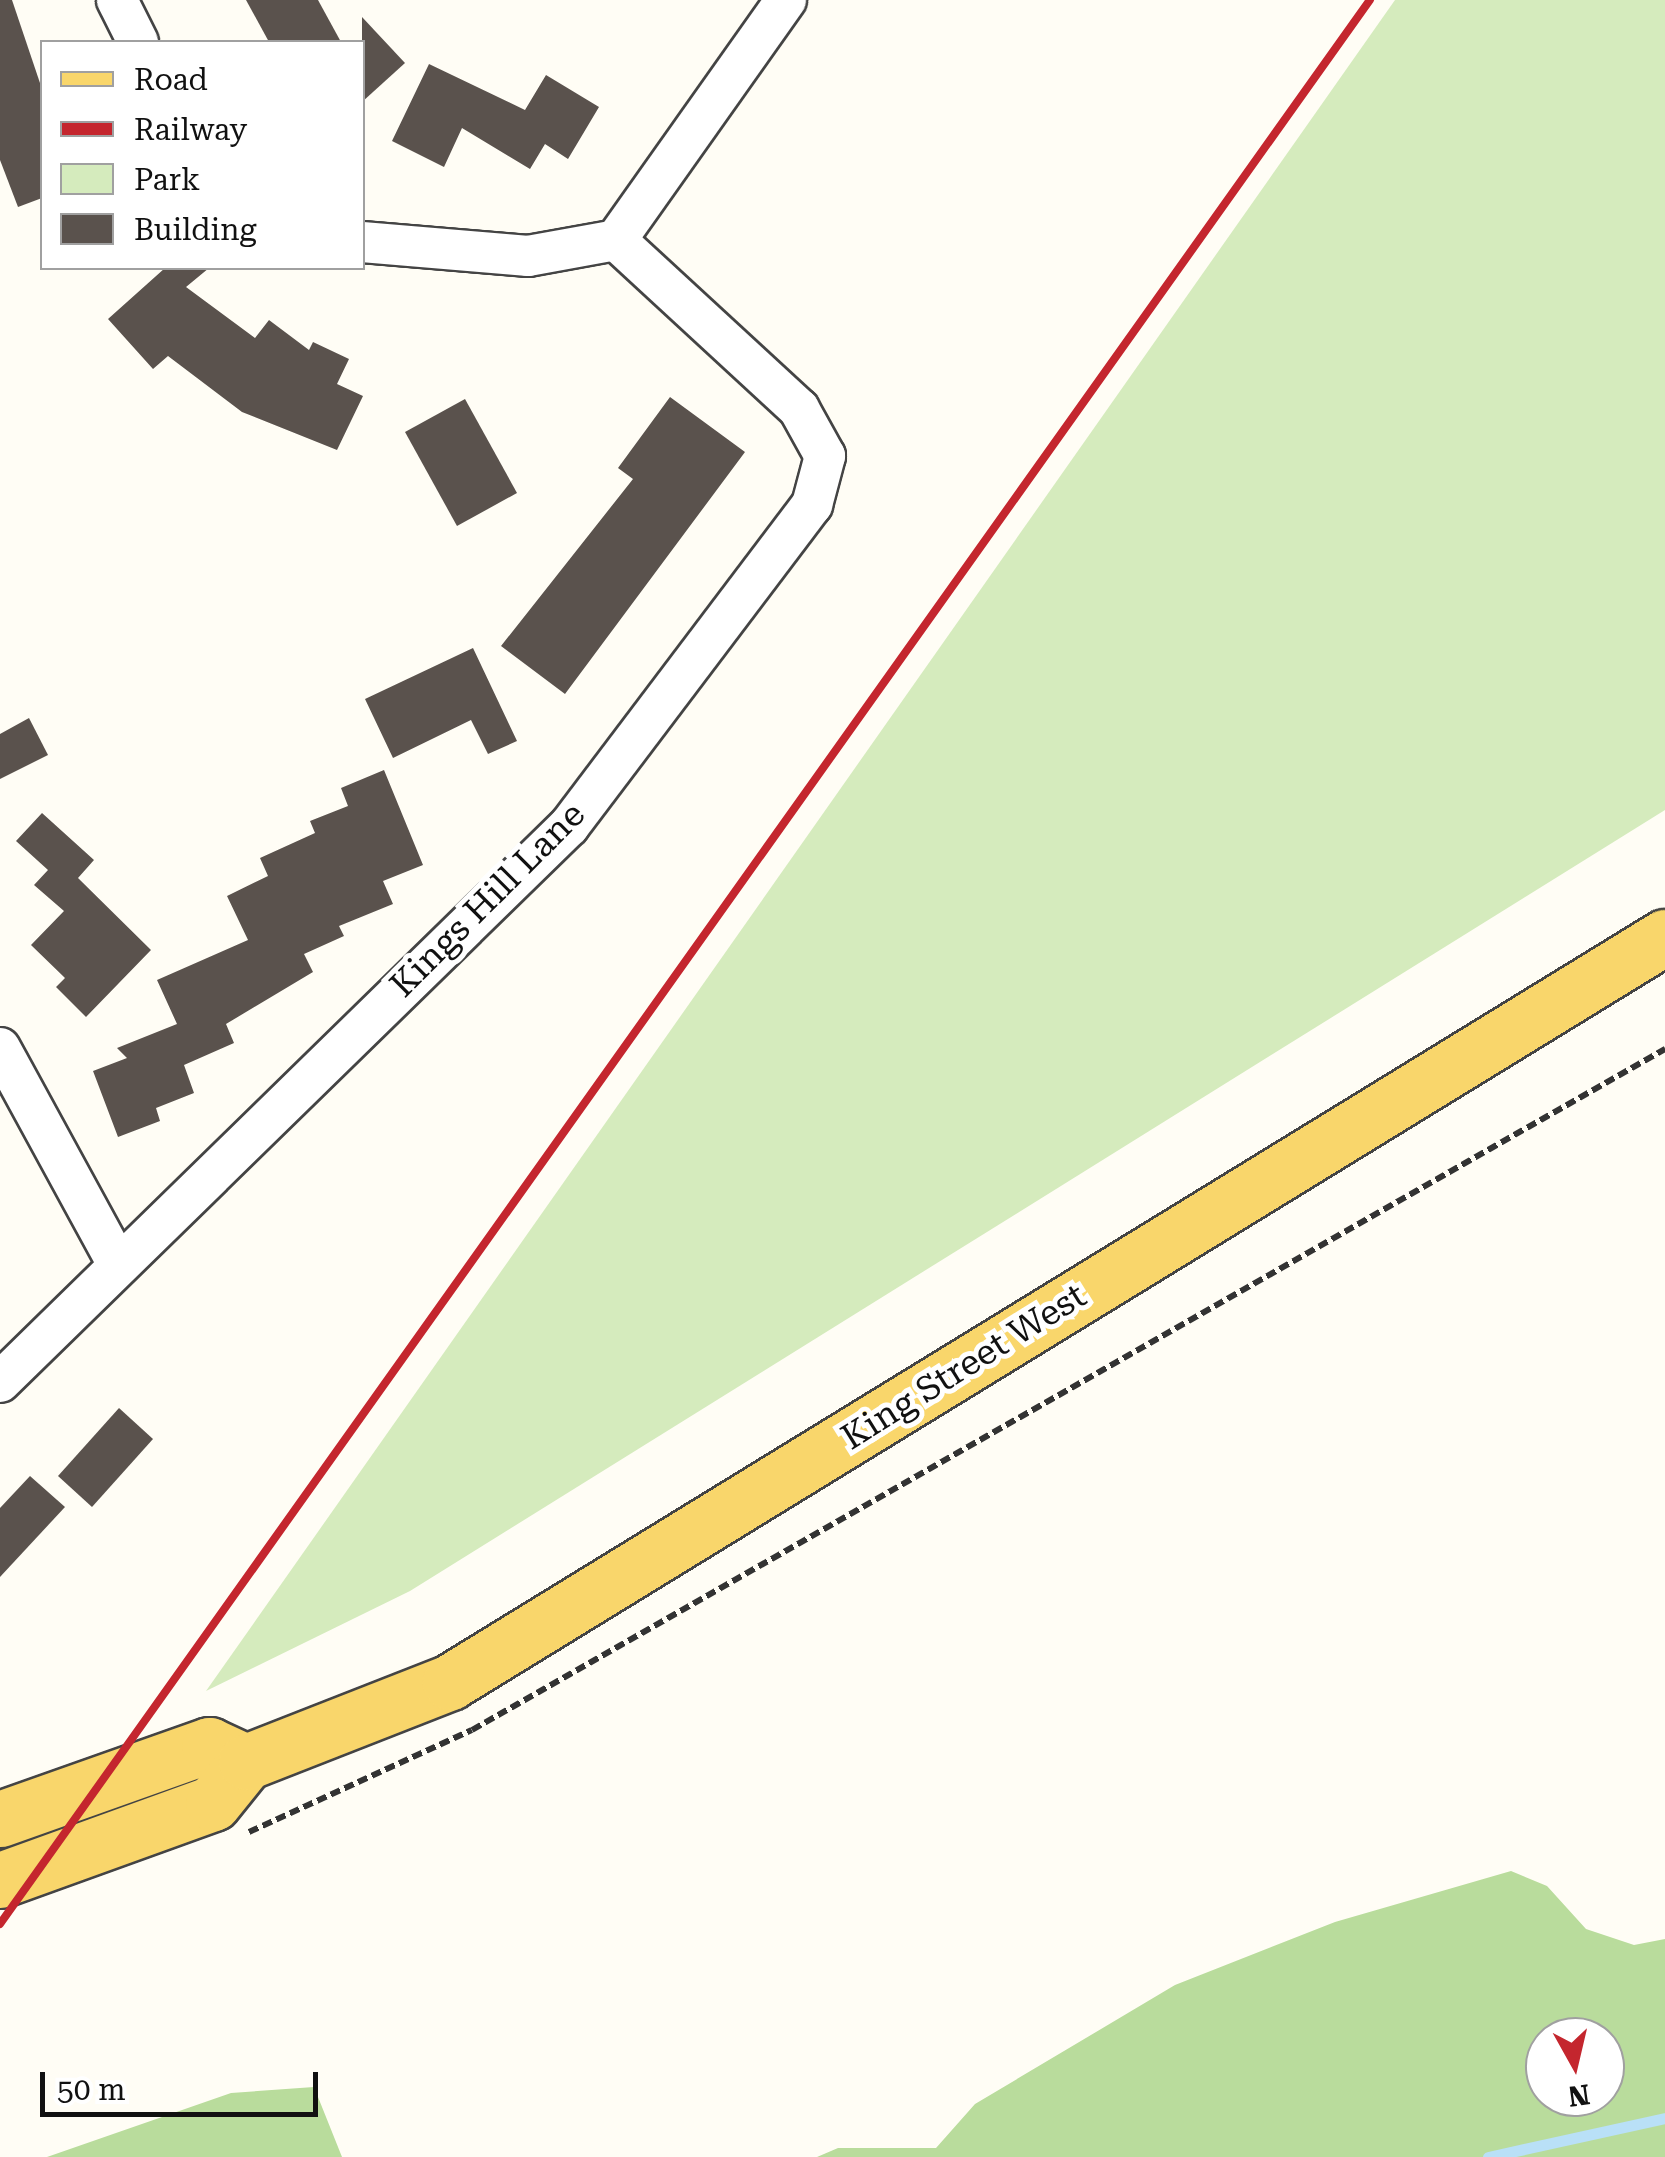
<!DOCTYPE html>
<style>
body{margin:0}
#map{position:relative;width:1665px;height:2157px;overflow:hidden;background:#fffdf5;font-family:"Roboto Serif",serif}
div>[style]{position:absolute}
.green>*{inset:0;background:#d5ebbd}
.forest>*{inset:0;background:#b9dc9c}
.stream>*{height:11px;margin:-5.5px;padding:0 5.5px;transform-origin:5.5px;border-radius:5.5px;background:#b9e0f7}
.building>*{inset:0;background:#5a524d}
.path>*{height:6px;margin-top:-3px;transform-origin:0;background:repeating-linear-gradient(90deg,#333 0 10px,transparent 0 15px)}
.roads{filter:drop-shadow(2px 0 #444) drop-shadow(-2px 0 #444) drop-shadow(0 2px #444) drop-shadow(0 -2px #444)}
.street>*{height:40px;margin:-20px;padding:0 20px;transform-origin:20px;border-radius:20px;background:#fff}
.primary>*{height:55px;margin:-27.5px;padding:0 27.5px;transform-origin:27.5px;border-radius:27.5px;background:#f9d66b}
.rail>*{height:8px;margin:-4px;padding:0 4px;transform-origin:4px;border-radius:4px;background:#c4262e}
span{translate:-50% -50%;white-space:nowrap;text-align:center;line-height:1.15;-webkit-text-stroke:10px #fff;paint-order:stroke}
.street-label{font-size:35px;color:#111}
.legend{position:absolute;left:40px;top:40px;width:325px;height:230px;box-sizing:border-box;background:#fff;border:2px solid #a0a0a0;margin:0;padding:12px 18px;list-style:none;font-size:30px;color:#111}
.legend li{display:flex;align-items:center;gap:20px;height:50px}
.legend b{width:50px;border:2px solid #a0a0a0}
.north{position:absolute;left:1525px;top:2017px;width:100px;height:100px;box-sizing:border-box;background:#fff;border:2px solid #a0a0a0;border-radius:50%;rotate:172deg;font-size:28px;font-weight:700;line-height:40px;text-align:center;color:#111}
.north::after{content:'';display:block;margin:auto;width:35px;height:45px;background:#c4262e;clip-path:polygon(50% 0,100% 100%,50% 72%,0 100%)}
.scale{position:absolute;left:40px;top:2072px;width:278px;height:45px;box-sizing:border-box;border:5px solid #111;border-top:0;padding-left:12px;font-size:30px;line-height:35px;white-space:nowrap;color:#111;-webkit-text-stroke:8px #fff;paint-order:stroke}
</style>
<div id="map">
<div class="green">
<div style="clip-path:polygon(1395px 0,1665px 0,1665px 810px,410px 1591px,206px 1691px)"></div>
</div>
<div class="forest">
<div style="clip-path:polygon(evenodd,1511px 1871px,1547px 1886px,1586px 1929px,1634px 1945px,1665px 1939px,1665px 2157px,817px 2157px,838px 2148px,936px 2148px,975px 2104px,1175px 1985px,1335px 1922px,1511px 1871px,1545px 2037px,1605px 2037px,1605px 2097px,1545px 2097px,1545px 2037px)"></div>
<div style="clip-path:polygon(314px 2087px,342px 2157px,47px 2157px,231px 2093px)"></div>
</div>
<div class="stream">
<div style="left:1488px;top:2157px;width:181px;rotate:-12.4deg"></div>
</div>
<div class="building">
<div style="clip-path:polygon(0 0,12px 0,42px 89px,42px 198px,18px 207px,0 160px)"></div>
<div style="clip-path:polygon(246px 0,318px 0,341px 42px,269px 42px)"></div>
<div style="clip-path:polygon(362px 17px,405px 63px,362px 102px)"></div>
<div style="clip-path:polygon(429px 64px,525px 110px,546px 75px,599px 107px,568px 159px,545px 144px,530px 169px,462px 128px,444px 167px,392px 141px)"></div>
<div style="clip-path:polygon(165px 268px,209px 268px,186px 287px,255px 338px,269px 320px,309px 350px,313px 342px,349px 359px,337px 384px,363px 396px,337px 450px,242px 412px,168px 356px,153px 369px,108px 319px)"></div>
<div style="clip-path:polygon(670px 397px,745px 452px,565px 694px,501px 646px,633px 479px,618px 468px)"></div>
<div style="clip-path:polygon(465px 399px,517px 493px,457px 526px,405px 432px)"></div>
<div style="clip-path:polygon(473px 648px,517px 741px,488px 754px,471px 720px,393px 758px,365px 699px)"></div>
<div style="clip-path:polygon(29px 718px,48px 755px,0 779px,0 734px)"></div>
<div style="clip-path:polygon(384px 770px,423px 865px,383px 881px,393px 904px,339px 926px,344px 936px,304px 954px,313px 972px,226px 1024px,234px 1043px,184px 1065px,194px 1093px,156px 1108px,160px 1121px,118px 1137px,93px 1071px,127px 1058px,117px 1048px,177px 1024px,157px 980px,248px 940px,227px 896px,268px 876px,260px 858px,315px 833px,310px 821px,348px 806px,341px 788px)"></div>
<div style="clip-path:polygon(42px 813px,94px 860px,78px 878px,151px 950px,86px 1017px,56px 987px,65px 978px,31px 945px,64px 911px,34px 885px,48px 870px,16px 841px)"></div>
<div style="clip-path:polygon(119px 1408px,153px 1439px,92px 1507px,58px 1476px)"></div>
<div style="clip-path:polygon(30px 1476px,65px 1507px,0 1577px,0 1508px)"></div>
</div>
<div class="path">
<div style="left:249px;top:1832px;width:245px;rotate:-24.6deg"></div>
<div style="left:472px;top:1730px;width:1374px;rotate:-29.72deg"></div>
</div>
<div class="roads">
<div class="street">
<div style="left:117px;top:0;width:47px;rotate:63.4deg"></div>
<div style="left:616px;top:240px;width:294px;rotate:-54.7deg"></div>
<div style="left:362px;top:242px;width:167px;rotate:4.8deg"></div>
<div style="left:528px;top:256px;width:89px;rotate:-10.3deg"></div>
<div style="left:0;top:1048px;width:245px;rotate:61.4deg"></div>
<div style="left:0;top:1382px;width:796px;rotate:-44.34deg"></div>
<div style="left:569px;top:826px;width:403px;rotate:-52.9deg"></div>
<div style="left:812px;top:505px;width:51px;rotate:-75.1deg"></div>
<div style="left:825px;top:456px;width:54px;rotate:-119deg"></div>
<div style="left:799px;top:409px;width:249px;rotate:-137.3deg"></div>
</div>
<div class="primary">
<div style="left:0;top:1819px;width:222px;rotate:-19.5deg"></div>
<div style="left:209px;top:1745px;width:41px;rotate:24.7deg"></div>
<div style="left:0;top:1880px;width:226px;rotate:-19.9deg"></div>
<div style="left:213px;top:1803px;width:53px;rotate:-51.2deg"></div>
<div style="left:246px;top:1762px;width:219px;rotate:-21.4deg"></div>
<div style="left:450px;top:1682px;width:1425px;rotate:-31.52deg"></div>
</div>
</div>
<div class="rail">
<div style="left:0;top:1924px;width:2362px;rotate:-54.55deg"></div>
</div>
<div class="street-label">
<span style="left:488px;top:900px;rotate:-45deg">Kings Hill Lane</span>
<span style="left:964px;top:1367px;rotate:-32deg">King Street West</span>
</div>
<ul class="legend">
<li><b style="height:12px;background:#f9d66b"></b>Road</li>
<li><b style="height:12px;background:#c4262e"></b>Railway</li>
<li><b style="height:28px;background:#d5ebbd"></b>Park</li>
<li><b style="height:28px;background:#5a524d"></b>Building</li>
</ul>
<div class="north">N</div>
<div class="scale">50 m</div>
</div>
